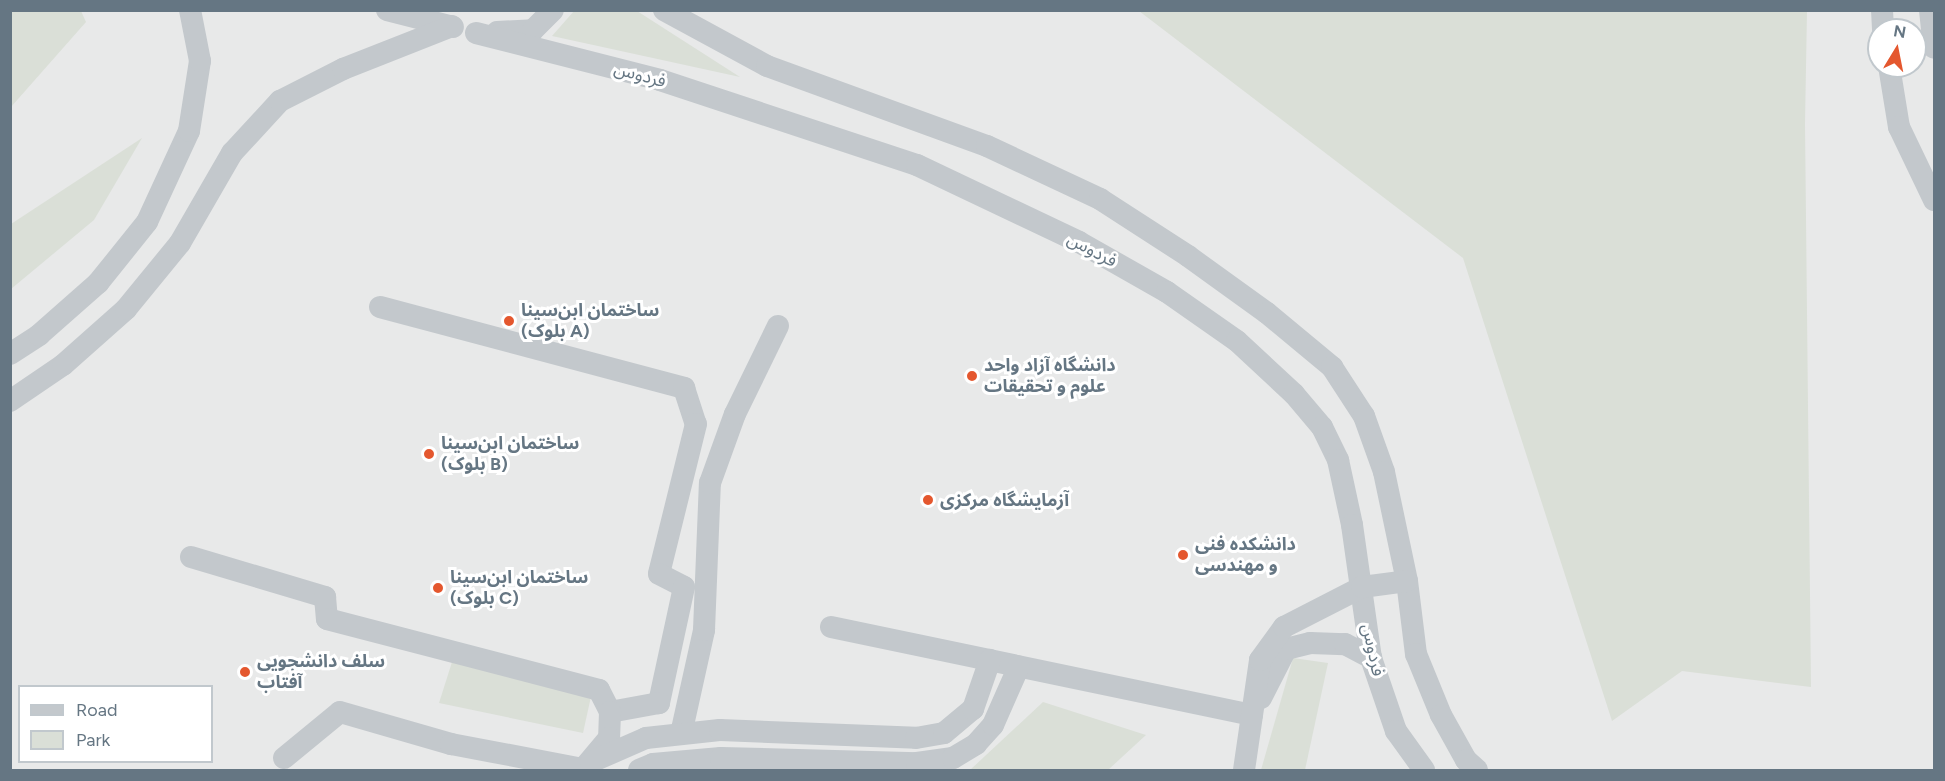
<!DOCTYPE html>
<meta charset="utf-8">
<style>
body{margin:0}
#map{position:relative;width:1945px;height:781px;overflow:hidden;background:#fafaf8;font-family:Figtree,"Noto Sans Arabic",sans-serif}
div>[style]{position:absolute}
.built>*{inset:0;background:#e8e9e9}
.green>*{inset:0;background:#dadfd7}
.minor>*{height:22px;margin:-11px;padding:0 11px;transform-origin:11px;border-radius:11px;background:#c3c8cc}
.dots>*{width:16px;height:16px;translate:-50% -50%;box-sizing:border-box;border:3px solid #fff;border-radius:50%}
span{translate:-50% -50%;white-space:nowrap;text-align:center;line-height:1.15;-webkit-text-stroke:6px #fff;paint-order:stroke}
.street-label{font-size:18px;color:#657683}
.poi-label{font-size:18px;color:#657683;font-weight:700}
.left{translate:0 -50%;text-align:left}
.frame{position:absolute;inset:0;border:12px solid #657683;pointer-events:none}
.legend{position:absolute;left:18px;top:685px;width:195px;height:78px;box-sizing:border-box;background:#fff;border:2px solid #c1c8cd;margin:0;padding:8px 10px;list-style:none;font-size:18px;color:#657683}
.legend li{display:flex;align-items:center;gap:12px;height:30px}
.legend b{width:30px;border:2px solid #c1c8cd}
.north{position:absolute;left:1867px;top:18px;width:60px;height:60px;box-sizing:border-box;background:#fff;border:2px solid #c1c8cd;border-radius:50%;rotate:10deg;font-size:16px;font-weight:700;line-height:24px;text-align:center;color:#657683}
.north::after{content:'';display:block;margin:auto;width:21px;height:27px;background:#e4572e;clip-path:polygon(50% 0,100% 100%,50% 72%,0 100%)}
</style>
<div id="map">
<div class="built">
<div style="clip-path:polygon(evenodd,11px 11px,1934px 11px,1934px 770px,11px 770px,11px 11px,1879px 30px,1915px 30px,1915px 66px,1879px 66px,1879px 30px,11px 11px,20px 686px,212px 686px,212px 762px,20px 762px,20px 686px)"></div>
</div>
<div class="green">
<div style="clip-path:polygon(11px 10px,81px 11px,86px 22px,11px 107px)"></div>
<div style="clip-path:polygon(574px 11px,637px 11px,740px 77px,552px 36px)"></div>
<div style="clip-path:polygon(1139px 11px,1807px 11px,1805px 124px,1811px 687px,1682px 671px,1612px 721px,1463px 258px)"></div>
<div style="clip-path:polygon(142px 138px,94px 220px,11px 289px,11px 224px)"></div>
<div style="clip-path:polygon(1293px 658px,1328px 663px,1305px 770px,1261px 770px)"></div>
<div style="clip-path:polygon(452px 662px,592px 692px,583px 733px,439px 703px)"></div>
<div style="clip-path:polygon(1043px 702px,1146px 735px,1108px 770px,970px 770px)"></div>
</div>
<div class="minor">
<div style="left:387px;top:10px;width:68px;rotate:14.4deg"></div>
<div style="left:664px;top:10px;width:117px;rotate:28.5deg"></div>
<div style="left:767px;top:66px;width:234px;rotate:20deg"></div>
<div style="left:987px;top:146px;width:125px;rotate:25.1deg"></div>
<div style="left:1100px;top:199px;width:105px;rotate:32.9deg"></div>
<div style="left:1188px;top:256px;width:97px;rotate:35.8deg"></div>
<div style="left:1267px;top:313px;width:85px;rotate:39.7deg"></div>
<div style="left:1332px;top:367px;width:59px;rotate:56.9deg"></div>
<div style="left:1364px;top:416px;width:59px;rotate:70.3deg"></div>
<div style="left:1384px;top:472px;width:111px;rotate:78.1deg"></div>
<div style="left:1407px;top:581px;width:74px;rotate:83deg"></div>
<div style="left:1416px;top:654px;width:66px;rotate:67.7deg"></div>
<div style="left:1441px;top:715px;width:51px;rotate:60.9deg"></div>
<div style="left:1466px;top:760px;width:15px;rotate:42deg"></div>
<div style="left:1882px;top:10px;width:20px;rotate:87deg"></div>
<div style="left:1930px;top:10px;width:38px;rotate:84deg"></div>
<div style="left:497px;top:32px;width:36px;rotate:-3deg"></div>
<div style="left:533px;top:30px;width:28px;rotate:-45deg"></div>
<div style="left:476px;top:33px;width:190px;rotate:14.3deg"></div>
<div style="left:660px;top:80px;width:271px;rotate:18.3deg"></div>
<div style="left:917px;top:165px;width:179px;rotate:25.4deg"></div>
<div style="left:1079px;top:242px;width:101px;rotate:29.6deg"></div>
<div style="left:1167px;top:292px;width:85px;rotate:35deg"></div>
<div style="left:1237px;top:341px;width:78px;rotate:42.9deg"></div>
<div style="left:1294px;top:394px;width:43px;rotate:49.7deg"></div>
<div style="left:1322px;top:427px;width:37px;rotate:64deg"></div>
<div style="left:1338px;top:460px;width:66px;rotate:77.8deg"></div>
<div style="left:1352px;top:525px;width:134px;rotate:81.9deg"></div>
<div style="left:1371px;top:658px;width:77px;rotate:71.1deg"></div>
<div style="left:1396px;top:731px;width:48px;rotate:54.3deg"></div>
<div style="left:1889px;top:66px;width:62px;rotate:80.7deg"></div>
<div style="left:1899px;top:127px;width:81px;rotate:64.4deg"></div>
<div style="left:380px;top:307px;width:315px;rotate:14.9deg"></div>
<div style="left:684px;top:388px;width:38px;rotate:72deg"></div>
<div style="left:696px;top:424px;width:154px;rotate:103.9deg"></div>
<div style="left:659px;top:574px;width:28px;rotate:27deg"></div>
<div style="left:684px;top:587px;width:119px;rotate:102.2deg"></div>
<div style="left:659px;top:703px;width:50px;rotate:169.6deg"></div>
<div style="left:10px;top:354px;width:35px;rotate:-33deg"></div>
<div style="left:39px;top:335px;width:79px;rotate:-41.4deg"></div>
<div style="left:98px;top:283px;width:78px;rotate:-51.2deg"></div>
<div style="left:147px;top:222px;width:100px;rotate:-65.2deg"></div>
<div style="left:189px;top:131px;width:71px;rotate:-81.1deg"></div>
<div style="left:200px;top:61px;width:52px;rotate:-101.1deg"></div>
<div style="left:10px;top:401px;width:64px;rotate:-34.2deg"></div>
<div style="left:63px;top:365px;width:84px;rotate:-41.6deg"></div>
<div style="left:126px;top:309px;width:85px;rotate:-50.7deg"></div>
<div style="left:180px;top:243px;width:104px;rotate:-60deg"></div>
<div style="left:232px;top:153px;width:71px;rotate:-47.3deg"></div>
<div style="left:280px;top:101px;width:71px;rotate:-26.9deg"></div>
<div style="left:343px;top:69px;width:117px;rotate:-21.5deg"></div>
<div style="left:191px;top:557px;width:140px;rotate:16.6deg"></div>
<div style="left:325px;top:597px;width:22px;rotate:85deg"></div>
<div style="left:327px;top:619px;width:281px;rotate:14.6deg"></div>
<div style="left:599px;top:690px;width:25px;rotate:63deg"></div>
<div style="left:610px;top:712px;width:26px;rotate:92deg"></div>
<div style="left:609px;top:738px;width:34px;rotate:130deg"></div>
<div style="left:831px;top:627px;width:430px;rotate:11.8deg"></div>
<div style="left:1261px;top:698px;width:55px;rotate:-63deg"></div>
<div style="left:1286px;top:649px;width:25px;rotate:-14deg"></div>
<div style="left:1310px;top:643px;width:35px;rotate:2deg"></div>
<div style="left:1345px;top:644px;width:30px;rotate:28deg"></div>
<div style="left:681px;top:734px;width:107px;rotate:-77.5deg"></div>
<div style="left:704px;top:630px;width:147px;rotate:-87.7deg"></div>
<div style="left:710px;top:483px;width:73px;rotate:-70.1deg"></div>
<div style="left:735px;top:414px;width:98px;rotate:-64deg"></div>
<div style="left:284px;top:758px;width:72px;rotate:-39.4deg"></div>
<div style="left:340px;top:712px;width:116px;rotate:16.1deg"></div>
<div style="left:451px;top:744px;width:129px;rotate:10.7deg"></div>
<div style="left:591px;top:762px;width:60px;rotate:-23.6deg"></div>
<div style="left:646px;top:738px;width:74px;rotate:-6.2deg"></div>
<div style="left:720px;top:730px;width:196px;rotate:2.3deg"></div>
<div style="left:916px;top:738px;width:28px;rotate:-10deg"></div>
<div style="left:944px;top:733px;width:38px;rotate:-40deg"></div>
<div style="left:973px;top:709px;width:52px;rotate:-70.9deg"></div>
<div style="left:639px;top:770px;width:15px;rotate:-23deg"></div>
<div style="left:653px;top:764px;width:68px;rotate:-5deg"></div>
<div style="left:721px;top:758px;width:196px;rotate:1.5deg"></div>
<div style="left:917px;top:763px;width:36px;rotate:-8deg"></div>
<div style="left:953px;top:758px;width:27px;rotate:-31deg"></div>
<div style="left:976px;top:744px;width:25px;rotate:-48deg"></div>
<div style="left:993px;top:725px;width:64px;rotate:-66.2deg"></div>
<div style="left:1244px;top:770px;width:111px;rotate:-81.7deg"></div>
<div style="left:1260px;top:660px;width:41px;rotate:-54deg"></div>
<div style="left:1284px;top:627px;width:88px;rotate:-27.1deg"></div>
<div style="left:1362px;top:587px;width:45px;rotate:-7.6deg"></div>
</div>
<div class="dots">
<div style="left:509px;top:321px;background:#e4572e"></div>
<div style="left:972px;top:376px;background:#e4572e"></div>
<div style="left:429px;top:454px;background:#e4572e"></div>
<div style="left:928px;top:500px;background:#e4572e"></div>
<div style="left:1183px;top:555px;background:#e4572e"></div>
<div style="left:438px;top:588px;background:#e4572e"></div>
<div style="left:245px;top:672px;background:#e4572e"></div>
</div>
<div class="street-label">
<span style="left:640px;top:75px;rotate:15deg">فردوس</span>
<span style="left:1092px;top:250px;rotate:28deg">فردوس</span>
<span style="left:1373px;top:650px;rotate:78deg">فردوس</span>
</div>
<div class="poi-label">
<span class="left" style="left:521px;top:321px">ساختمان ابن‌سینا<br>(بلوک A)</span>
<span class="left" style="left:984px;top:376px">دانشگاه آزاد واحد<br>علوم و تحقیقات</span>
<span class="left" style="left:441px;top:454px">ساختمان ابن‌سینا<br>(بلوک B)</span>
<span class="left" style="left:940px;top:500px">آزمایشگاه مرکزی</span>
<span class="left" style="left:1195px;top:555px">دانشکده فنی<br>و مهندسی</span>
<span class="left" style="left:450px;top:588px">ساختمان ابن‌سینا<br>(بلوک C)</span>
<span class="left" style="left:257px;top:672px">سلف دانشجویی<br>آفتاب</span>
</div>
<div class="frame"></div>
<ul class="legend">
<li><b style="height:8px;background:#c3c8cc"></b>Road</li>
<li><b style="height:16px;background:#dadfd7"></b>Park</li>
</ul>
<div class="north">N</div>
</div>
